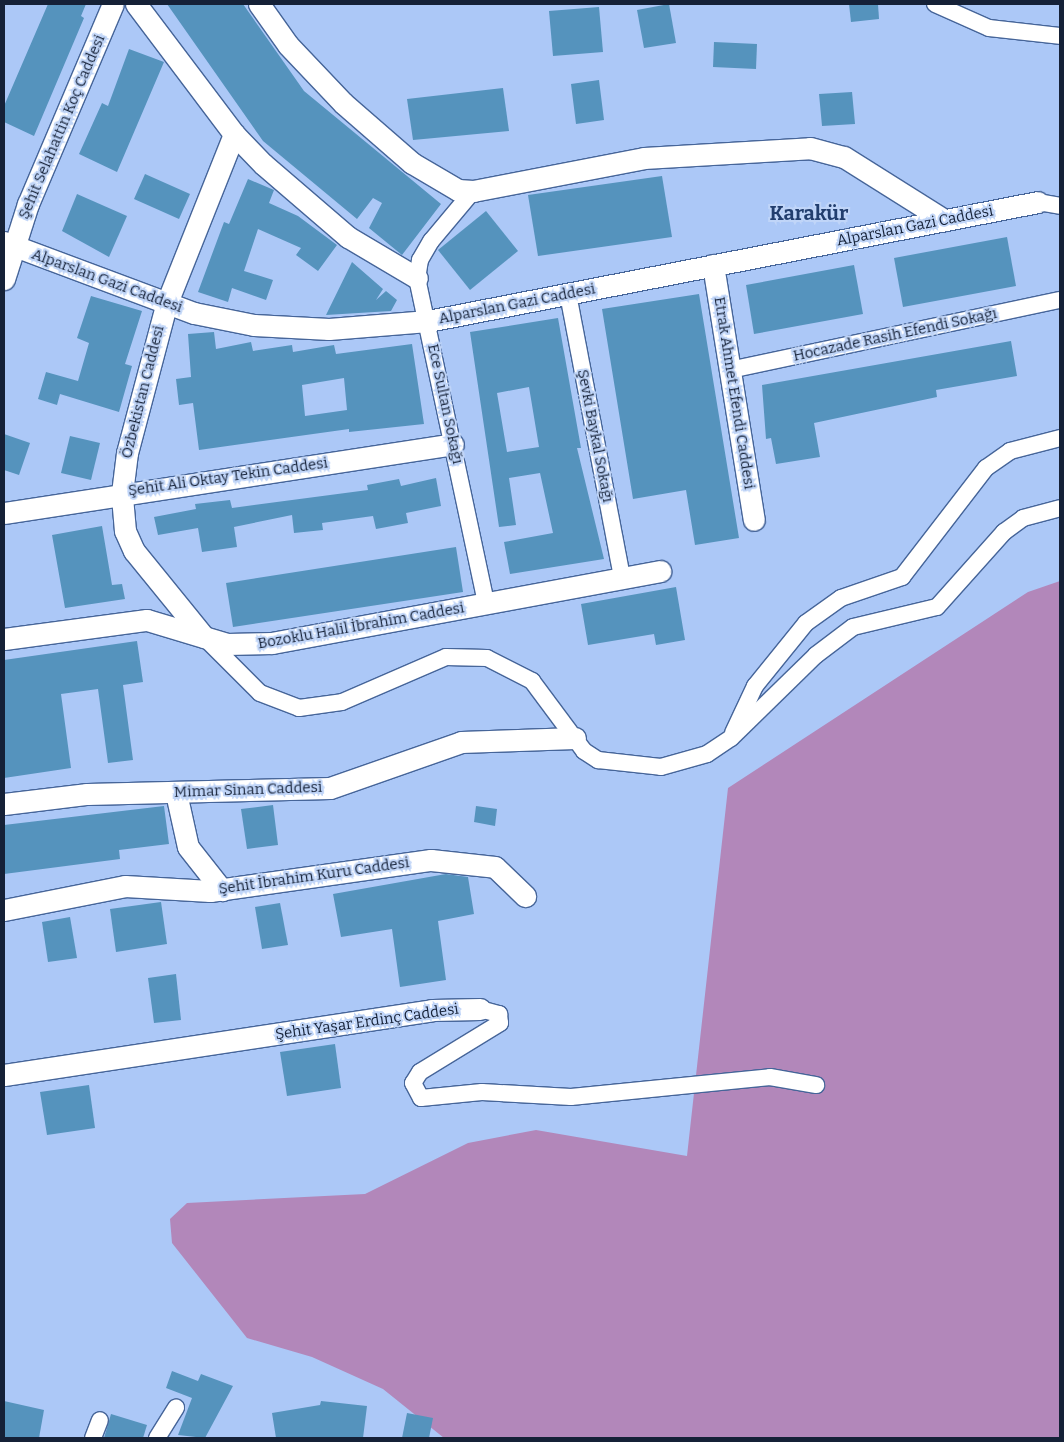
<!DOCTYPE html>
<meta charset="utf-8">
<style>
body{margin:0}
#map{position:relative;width:1064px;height:1442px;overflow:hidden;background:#acc8f7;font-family:Bitter,serif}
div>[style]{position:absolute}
.green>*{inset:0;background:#b287ba}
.building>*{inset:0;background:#5593bd}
.roads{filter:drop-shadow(1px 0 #466599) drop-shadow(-1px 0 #466599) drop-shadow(0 1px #466599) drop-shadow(0 -1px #466599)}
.minor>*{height:16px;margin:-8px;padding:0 8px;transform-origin:8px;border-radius:8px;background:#fff}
.tertiary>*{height:21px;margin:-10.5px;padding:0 10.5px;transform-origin:10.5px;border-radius:10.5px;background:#fff}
span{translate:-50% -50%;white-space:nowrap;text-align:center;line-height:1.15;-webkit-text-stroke:4px #c0d5f8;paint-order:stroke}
.street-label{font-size:15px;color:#152137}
.district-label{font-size:20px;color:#223e6e;font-weight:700}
.frame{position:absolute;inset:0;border:5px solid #152137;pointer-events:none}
</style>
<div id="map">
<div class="green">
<div style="clip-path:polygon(1060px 581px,1060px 1438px,444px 1438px,383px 1389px,312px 1357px,247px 1338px,172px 1243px,170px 1219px,187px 1203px,365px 1194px,468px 1143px,536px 1130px,687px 1156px,728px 788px,1028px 592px)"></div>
</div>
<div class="building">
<div style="clip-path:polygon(48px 4px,86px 4px,81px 16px,84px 18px,34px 136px,4px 122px,4px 106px)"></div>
<div style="clip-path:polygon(167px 4px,243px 4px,304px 91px,441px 204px,402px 255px,369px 228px,382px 203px,373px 198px,357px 219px,263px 141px)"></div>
<div style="clip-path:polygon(669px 4px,676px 43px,644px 48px,637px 10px)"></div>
<div style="clip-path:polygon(849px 4px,878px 4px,879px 19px,851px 22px)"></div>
<div style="clip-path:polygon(599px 7px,603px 52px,553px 56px,549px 11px)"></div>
<div style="clip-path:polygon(714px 42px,757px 44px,756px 69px,713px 67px)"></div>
<div style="clip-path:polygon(129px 49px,164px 62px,117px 172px,79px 154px,102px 103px,108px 106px)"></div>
<div style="clip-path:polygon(599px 80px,604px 120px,576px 124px,571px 84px)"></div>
<div style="clip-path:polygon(503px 88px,509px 131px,413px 140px,407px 99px)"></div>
<div style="clip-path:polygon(852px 92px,855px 124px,822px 126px,819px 94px)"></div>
<div style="clip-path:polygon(145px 174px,190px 194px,179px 219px,134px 199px)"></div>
<div style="clip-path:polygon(662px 176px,672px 237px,538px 256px,528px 195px)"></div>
<div style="clip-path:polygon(248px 179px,274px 190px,269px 203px,298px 216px,337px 245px,318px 271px,296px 255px,301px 248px,258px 229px,244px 271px,273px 280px,266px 300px,232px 288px,228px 302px,198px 292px,224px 222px,229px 224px)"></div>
<div style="clip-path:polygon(77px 194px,127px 216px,109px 257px,62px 231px)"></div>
<div style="clip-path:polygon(486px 211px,518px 251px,470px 290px,438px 250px)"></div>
<div style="clip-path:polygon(1007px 237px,1016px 286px,903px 307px,894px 258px)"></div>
<div style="clip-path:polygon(352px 262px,383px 289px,376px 300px,386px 291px,397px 300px,391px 311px,326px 315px)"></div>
<div style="clip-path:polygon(854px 265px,863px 314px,754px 334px,746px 285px)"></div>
<div style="clip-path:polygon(699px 294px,739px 538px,695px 545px,686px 490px,633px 499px,602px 309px)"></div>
<div style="clip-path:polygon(91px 296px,142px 311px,125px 364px,132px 366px,119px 412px,60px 394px,57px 405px,38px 399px,46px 372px,78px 381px,89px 343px,77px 338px)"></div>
<div style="clip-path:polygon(evenodd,558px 318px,581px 448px,577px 448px,604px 559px,510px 574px,504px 542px,553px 533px,540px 473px,509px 478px,516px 525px,499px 527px,470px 332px,558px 318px,529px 387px,539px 447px,507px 452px,497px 393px,529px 387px)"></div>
<div style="clip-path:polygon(evenodd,214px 332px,216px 349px,251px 342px,253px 351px,292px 345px,293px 352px,334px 345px,336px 354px,412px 344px,424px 424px,349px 432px,349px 429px,199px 450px,193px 403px,179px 405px,176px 379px,191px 377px,188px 334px,214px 332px,344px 378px,347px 410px,305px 416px,302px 385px,344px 378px)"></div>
<div style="clip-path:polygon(1011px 341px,1017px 376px,936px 390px,937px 397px,814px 423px,820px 457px,776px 464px,771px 438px,766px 439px,762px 385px)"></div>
<div style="clip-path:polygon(4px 434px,30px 443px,19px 475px,4px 470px)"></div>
<div style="clip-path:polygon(70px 436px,100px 443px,91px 480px,61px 473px)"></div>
<div style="clip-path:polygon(436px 478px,441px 506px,406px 513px,408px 523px,376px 529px,373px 516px,322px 523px,323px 530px,294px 533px,292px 515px,234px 527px,237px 547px,202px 552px,198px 528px,158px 535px,154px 517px,196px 509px,195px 504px,230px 500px,232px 508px,368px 490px,367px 485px,399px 479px,401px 486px)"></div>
<div style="clip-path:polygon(102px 526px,112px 585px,122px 584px,125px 599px,65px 608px,52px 535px)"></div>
<div style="clip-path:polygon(456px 547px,463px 592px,233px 627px,226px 583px)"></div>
<div style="clip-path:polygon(676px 587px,685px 640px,656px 645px,654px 634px,588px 645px,581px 604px)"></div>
<div style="clip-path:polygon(137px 641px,143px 682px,123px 685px,133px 760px,108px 763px,98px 689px,61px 694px,71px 768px,4px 778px,4px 660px)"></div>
<div style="clip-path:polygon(273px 805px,278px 845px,247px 849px,241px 809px)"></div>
<div style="clip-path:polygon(164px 806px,169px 844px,119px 850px,120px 859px,4px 874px,4px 825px)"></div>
<div style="clip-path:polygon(476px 806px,497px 809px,495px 826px,474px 822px)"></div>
<div style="clip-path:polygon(446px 874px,468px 877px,474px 914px,438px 921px,446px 980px,400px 987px,392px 929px,341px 937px,333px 894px)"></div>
<div style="clip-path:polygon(161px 902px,167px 944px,116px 952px,110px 909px)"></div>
<div style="clip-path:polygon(280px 903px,288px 945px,262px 949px,255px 907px)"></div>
<div style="clip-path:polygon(70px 917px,77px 958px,48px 962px,42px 922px)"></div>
<div style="clip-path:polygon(176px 974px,181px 1020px,154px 1023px,148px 978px)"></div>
<div style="clip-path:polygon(335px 1044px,341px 1088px,287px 1096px,280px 1052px)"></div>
<div style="clip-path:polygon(89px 1085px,95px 1128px,47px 1135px,40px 1092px)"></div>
<div style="clip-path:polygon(172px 1371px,198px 1381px,201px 1374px,233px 1386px,205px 1438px,178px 1435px,192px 1398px,166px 1388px)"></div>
<div style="clip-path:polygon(4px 1401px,44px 1410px,39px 1438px,4px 1438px)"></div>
<div style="clip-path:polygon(321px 1401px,367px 1406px,363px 1438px,276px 1438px,272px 1413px,320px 1405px)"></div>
<div style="clip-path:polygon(407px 1413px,433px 1418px,429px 1438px,402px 1438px)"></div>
<div style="clip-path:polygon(111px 1414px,147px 1425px,143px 1438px,104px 1438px)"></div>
</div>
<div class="roads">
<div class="minor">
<div style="left:935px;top:4px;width:59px;rotate:24deg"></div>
<div style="left:989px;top:28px;width:71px;rotate:6.4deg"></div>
<div style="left:473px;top:191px;width:65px;rotate:130deg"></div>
<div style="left:431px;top:241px;width:22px;rotate:120deg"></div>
<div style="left:420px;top:260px;width:18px;rotate:99deg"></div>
<div style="left:417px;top:278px;width:332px;rotate:78deg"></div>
<div style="left:1038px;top:202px;width:22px;rotate:10deg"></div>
<div style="left:568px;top:294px;width:289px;rotate:79.2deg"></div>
<div style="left:730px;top:370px;width:337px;rotate:-12deg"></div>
<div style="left:204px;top:637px;width:79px;rotate:45deg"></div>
<div style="left:260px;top:693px;width:42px;rotate:21deg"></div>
<div style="left:299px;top:708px;width:43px;rotate:-7.9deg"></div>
<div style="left:342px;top:702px;width:113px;rotate:-23.4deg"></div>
<div style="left:446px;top:657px;width:41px;rotate:1.4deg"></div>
<div style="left:487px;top:658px;width:51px;rotate:27.1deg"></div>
<div style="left:532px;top:681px;width:87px;rotate:53.4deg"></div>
<div style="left:584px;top:751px;width:17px;rotate:33deg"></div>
<div style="left:598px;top:760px;width:63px;rotate:6.3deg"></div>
<div style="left:661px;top:767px;width:48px;rotate:-15.8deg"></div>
<div style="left:707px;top:754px;width:29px;rotate:-34deg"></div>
<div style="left:731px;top:738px;width:119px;rotate:-44.3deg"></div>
<div style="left:816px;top:655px;width:46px;rotate:-37.1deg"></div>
<div style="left:853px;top:627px;width:86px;rotate:-13.4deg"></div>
<div style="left:937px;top:607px;width:101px;rotate:-48.2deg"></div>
<div style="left:1004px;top:532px;width:24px;rotate:-36deg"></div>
<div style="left:1023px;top:518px;width:38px;rotate:-15deg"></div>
<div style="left:733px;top:733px;width:52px;rotate:-64.9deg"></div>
<div style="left:755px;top:686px;width:81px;rotate:-51deg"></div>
<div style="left:806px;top:623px;width:43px;rotate:-35.5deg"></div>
<div style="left:841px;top:598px;width:65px;rotate:-19deg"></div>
<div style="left:902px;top:577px;width:138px;rotate:-52.4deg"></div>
<div style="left:986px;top:468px;width:29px;rotate:-35deg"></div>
<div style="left:1010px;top:451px;width:52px;rotate:-14.6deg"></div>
<div style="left:480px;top:1009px;width:20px;rotate:15deg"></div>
<div style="left:499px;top:1014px;width:9px;rotate:84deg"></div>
<div style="left:500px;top:1023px;width:94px;rotate:148.5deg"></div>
<div style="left:420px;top:1072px;width:13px;rotate:122deg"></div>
<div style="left:413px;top:1083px;width:17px;rotate:62deg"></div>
<div style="left:421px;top:1098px;width:61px;rotate:-5.6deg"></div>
<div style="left:482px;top:1092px;width:89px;rotate:3.2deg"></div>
<div style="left:571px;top:1097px;width:200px;rotate:-5.7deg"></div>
<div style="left:770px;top:1077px;width:47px;rotate:9.9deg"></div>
<div style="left:93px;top:1438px;width:19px;rotate:-69deg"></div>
<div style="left:157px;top:1438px;width:36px;rotate:-58deg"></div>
</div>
<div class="tertiary">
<div style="left:136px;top:4px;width:163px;rotate:53deg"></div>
<div style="left:234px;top:134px;width:42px;rotate:46deg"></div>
<div style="left:263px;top:164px;width:112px;rotate:40.7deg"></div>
<div style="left:348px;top:237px;width:80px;rotate:30.7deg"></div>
<div style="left:259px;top:4px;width:50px;rotate:54.7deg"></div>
<div style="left:288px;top:45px;width:80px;rotate:46.5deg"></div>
<div style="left:343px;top:103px;width:91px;rotate:41deg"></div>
<div style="left:412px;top:163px;width:53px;rotate:30.4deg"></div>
<div style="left:458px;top:190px;width:15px;rotate:4deg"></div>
<div style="left:473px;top:191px;width:174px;rotate:-10.9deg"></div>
<div style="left:644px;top:158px;width:166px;rotate:-3.4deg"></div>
<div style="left:810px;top:148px;width:35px;rotate:15deg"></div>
<div style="left:844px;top:157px;width:118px;rotate:32.2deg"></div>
<div style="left:4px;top:242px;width:203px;rotate:20.5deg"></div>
<div style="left:194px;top:313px;width:61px;rotate:11.3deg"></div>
<div style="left:254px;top:325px;width:75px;rotate:3.1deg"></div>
<div style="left:329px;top:329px;width:99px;rotate:-4.6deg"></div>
<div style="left:428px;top:321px;width:621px;rotate:-11.04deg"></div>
<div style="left:713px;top:265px;width:258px;rotate:80.9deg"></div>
<div style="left:4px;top:279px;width:79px;rotate:-72.3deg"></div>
<div style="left:28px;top:204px;width:217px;rotate:-67deg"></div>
<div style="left:4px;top:513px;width:454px;rotate:-8.7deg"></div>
<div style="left:204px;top:637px;width:111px;rotate:-129.1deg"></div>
<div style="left:134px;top:551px;width:22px;rotate:-114deg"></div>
<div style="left:125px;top:531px;width:38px;rotate:-95deg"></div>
<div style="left:122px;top:493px;width:40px;rotate:-82.9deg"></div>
<div style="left:127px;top:453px;width:153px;rotate:-75.2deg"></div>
<div style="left:166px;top:305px;width:184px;rotate:-68.3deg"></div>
<div style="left:4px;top:639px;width:144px;rotate:-7.6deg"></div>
<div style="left:147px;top:620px;width:84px;rotate:16.7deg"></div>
<div style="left:227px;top:644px;width:45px;rotate:-1.3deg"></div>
<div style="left:272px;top:643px;width:395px;rotate:-10.5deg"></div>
<div style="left:176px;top:793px;width:55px;rotate:77.5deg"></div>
<div style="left:188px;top:847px;width:55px;rotate:51.7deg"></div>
<div style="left:4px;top:804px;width:84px;rotate:-6.9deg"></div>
<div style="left:87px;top:794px;width:243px;rotate:-1.4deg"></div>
<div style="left:330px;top:788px;width:139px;rotate:-19.3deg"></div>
<div style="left:461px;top:742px;width:114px;rotate:-2deg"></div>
<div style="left:4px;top:910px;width:123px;rotate:-11.2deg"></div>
<div style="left:125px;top:886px;width:85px;rotate:3.4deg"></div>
<div style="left:210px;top:891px;width:223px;rotate:-8deg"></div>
<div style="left:431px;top:860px;width:64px;rotate:6.2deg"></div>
<div style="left:495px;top:867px;width:42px;rotate:44deg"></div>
<div style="left:4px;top:1075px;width:433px;rotate:-8.6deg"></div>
<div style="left:432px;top:1010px;width:48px;rotate:-1.2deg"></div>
</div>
</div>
<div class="street-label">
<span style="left:62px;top:127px;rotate:-67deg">Şehit Selahattin Koç Caddesi</span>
<span style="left:915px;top:226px;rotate:-11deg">Alparslan Gazi Caddesi</span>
<span style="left:107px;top:281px;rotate:20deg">Alparslan Gazi Caddesi</span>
<span style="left:517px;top:304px;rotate:-11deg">Alparslan Gazi Caddesi</span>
<span style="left:895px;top:335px;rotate:-12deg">Hocazade Rasih Efendi Sokağı</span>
<span style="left:143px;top:392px;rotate:-76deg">Özbekistan Caddesi</span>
<span style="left:734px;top:393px;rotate:81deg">Etrak Ahmet Efendi Caddesi</span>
<span style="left:445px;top:404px;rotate:78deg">Ece Sultan Sokağı</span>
<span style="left:595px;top:436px;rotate:79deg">Şevki Baykal Sokağı</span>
<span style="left:228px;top:477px;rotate:-8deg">Şehit Ali Oktay Tekin Caddesi</span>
<span style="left:361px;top:626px;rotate:-10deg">Bozoklu Halil İbrahim Caddesi</span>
<span style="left:248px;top:790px;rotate:-2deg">Mimar Sinan Caddesi</span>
<span style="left:314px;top:876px;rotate:-8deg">Şehit İbrahim Kuru Caddesi</span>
<span style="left:367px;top:1022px;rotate:-8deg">Şehit Yaşar Erdinç Caddesi</span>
</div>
<div class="district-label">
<span style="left:809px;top:213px">Karakür</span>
</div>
<div class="frame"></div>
</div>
